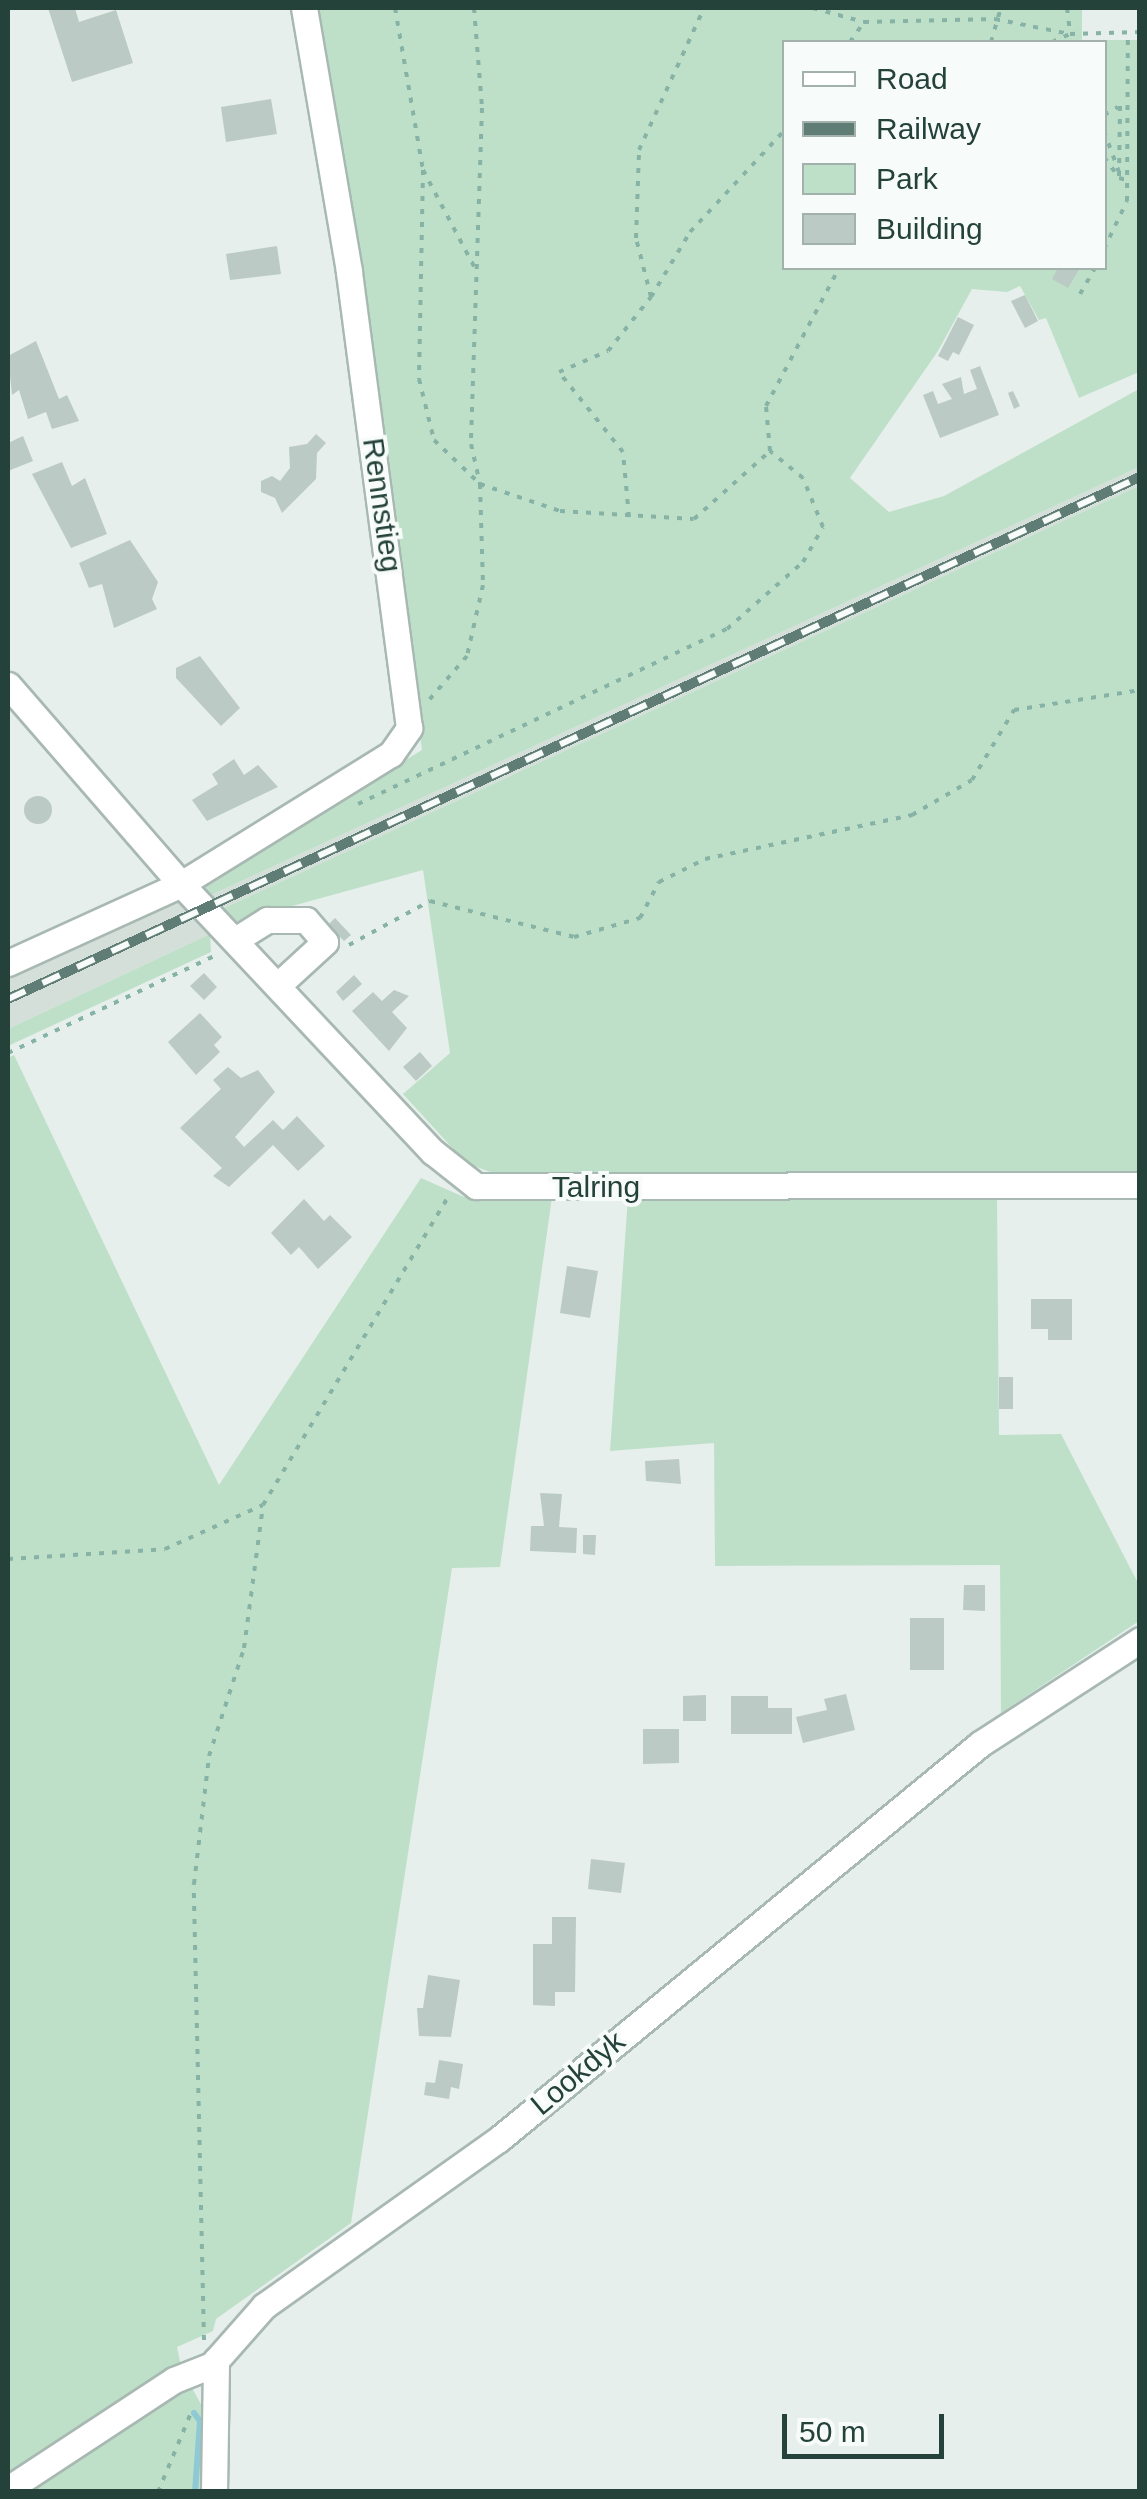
<!DOCTYPE html>
<style>
body{margin:0}
#map{position:relative;width:1147px;height:2499px;overflow:hidden;background:#e6efeb;font-family:Arial,sans-serif}
div>[style]{position:absolute}
.built>*{inset:0;background:#d4dfda}
.green>*{inset:0;background:#bfe0c8}
.stream>*{height:6px;margin:-3px;padding:0 3px;transform-origin:3px;border-radius:3px;background:#8ec9d4}
.building>*{inset:0;background:#bbcac4}
.round{border-radius:50%}
.path>*{height:4px;margin-top:-2px;transform-origin:0;background:repeating-linear-gradient(90deg,#86b3a5 0 5px,transparent 0 13px)}
.roads{filter:drop-shadow(2px 0 #a8b8b2) drop-shadow(-2px 0 #a8b8b2) drop-shadow(0 2px #a8b8b2) drop-shadow(0 -2px #a8b8b2)}
.minor>*{height:25px;margin:-12.5px;padding:0 12.5px;transform-origin:12.5px;border-radius:12.5px;background:#fff}
.rail>*{height:10px;margin-top:-5px;transform-origin:0;background:repeating-linear-gradient(90deg,#f7fbf9 0 19px,#5f7d75 0 38px);box-sizing:border-box;border-block:2px solid #5f7d75}
span{translate:-50% -50%;white-space:nowrap;text-align:center;line-height:1.15;-webkit-text-stroke:8px #f7fbf9;paint-order:stroke}
.street-label{font-size:30px;color:#24423a}
.frame{position:absolute;inset:0;border:10px solid #24423a;pointer-events:none}
.legend{position:absolute;left:782px;top:40px;width:325px;height:230px;box-sizing:border-box;background:#f7fbf9;border:2px solid #a3b1ad;margin:0;padding:12px 18px;list-style:none;font-size:30px;color:#24423a}
.legend li{display:flex;align-items:center;gap:20px;height:50px}
.legend b{width:50px;border:2px solid #a3b1ad}
.scale{position:absolute;left:782px;top:2414px;width:162px;height:45px;box-sizing:border-box;border:5px solid #24423a;border-top:0;padding-left:12px;font-size:30px;line-height:35px;white-space:nowrap;color:#24423a;-webkit-text-stroke:8px #f7fbf9;paint-order:stroke}
</style>
<div id="map">
<div class="built">
<div style="clip-path:polygon(1139px 467px,1139px 486px,222px 909px,211px 895px)"></div>
<div style="clip-path:polygon(175px 893px,210px 934px,8px 1029px,8px 971px)"></div>
</div>
<div class="green">
<div style="clip-path:polygon(evenodd,310px 8px,1082px 8px,1082px 40px,1139px 40px,1139px 372px,1079px 398px,1046px 318px,1039px 320px,1020px 286px,1007px 292px,972px 289px,938px 351px,850px 478px,889px 512px,944px 496px,1139px 389px,1139px 467px,211px 895px,200px 884px,422px 750px,356px 274px,310px 8px,784px 42px,1104px 42px,1104px 268px,784px 268px,784px 42px)"></div>
<div style="clip-path:polygon(1139px 486px,1139px 1172px,493px 1173px,466px 1163px,403px 1094px,450px 1053px,423px 870px,234px 922px,222px 909px)"></div>
<div style="clip-path:polygon(210px 934px,211px 952px,8px 1046px,8px 1029px)"></div>
<div style="clip-path:polygon(14px 1055px,219px 1485px,421px 1178px,464px 1197px,552px 1197px,500px 1567px,452px 1568px,351px 2223px,216px 2319px,213px 2331px,177px 2347px,182px 2371px,8px 2483px,8px 1058px)"></div>
<div style="clip-path:polygon(997px 1196px,999px 1435px,1061px 1434px,1139px 1585px,1139px 1621px,1001px 1713px,1000px 1565px,715px 1566px,714px 1443px,610px 1451px,628px 1197px)"></div>
<div style="clip-path:polygon(192px 2388px,207px 2415px,202px 2491px,16px 2492px,173px 2389px)"></div>
</div>
<div class="stream">
<div style="left:194px;top:2413px;width:10px;rotate:53deg"></div>
<div style="left:200px;top:2421px;width:71px;rotate:94deg"></div>
</div>
<div class="building">
<div style="clip-path:polygon(48px 8px,75px 8px,79px 22px,116px 10px,133px 63px,72px 82px)"></div>
<div style="clip-path:polygon(271px 99px,277px 134px,226px 142px,221px 107px)"></div>
<div style="clip-path:polygon(277px 246px,281px 274px,230px 280px,226px 254px)"></div>
<div style="clip-path:polygon(1058px 268px,1080px 268px,1068px 288px,1052px 279px)"></div>
<div style="clip-path:polygon(1025px 295px,1038px 321px,1025px 328px,1011px 301px)"></div>
<div style="clip-path:polygon(958px 317px,974px 325px,959px 355px,953px 352px,948px 361px,938px 356px)"></div>
<div style="clip-path:polygon(36px 341px,59px 399px,67px 395px,79px 421px,52px 429px,46px 412px,28px 419px,19px 390px,12px 395px,8px 356px)"></div>
<div style="clip-path:polygon(980px 366px,999px 415px,940px 438px,923px 395px,933px 391px,938px 404px,952px 399px,942px 384px,961px 377px,964px 394px,977px 389px,970px 370px)"></div>
<div style="clip-path:polygon(1013px 391px,1020px 406px,1014px 409px,1008px 393px)"></div>
<div style="clip-path:polygon(316px 434px,326px 443px,317px 453px,316px 479px,282px 513px,275px 498px,261px 492px,261px 481px,272px 476px,280px 481px,290px 468px,289px 447px,307px 444px)"></div>
<div style="clip-path:polygon(23px 436px,33px 461px,8px 471px,8px 443px)"></div>
<div style="clip-path:polygon(62px 462px,72px 486px,85px 478px,107px 534px,71px 548px,32px 474px)"></div>
<div style="clip-path:polygon(130px 540px,158px 582px,152px 599px,157px 609px,114px 628px,102px 584px,89px 588px,79px 563px)"></div>
<div style="clip-path:polygon(200px 656px,240px 708px,221px 726px,176px 678px,176px 668px)"></div>
<div style="clip-path:polygon(234px 759px,244px 775px,258px 765px,278px 787px,207px 821px,192px 800px,218px 784px,212px 774px)"></div>
<div class="round" style="left:24px;top:796px;width:28px;height:28px"></div>
<div style="clip-path:polygon(335px 918px,351px 935px,344px 941px,328px 925px)"></div>
<div style="clip-path:polygon(204px 973px,217px 987px,204px 1000px,190px 986px)"></div>
<div style="clip-path:polygon(354px 975px,362px 984px,343px 1001px,336px 992px)"></div>
<div style="clip-path:polygon(394px 990px,409px 996px,392px 1012px,407px 1028px,389px 1051px,352px 1011px,373px 992px,382px 1001px)"></div>
<div style="clip-path:polygon(200px 1013px,222px 1037px,214px 1045px,220px 1052px,196px 1075px,168px 1042px)"></div>
<div style="clip-path:polygon(420px 1052px,432px 1066px,416px 1081px,403px 1067px)"></div>
<div style="clip-path:polygon(228px 1067px,241px 1078px,258px 1070px,275px 1092px,235px 1137px,244px 1147px,273px 1120px,283px 1130px,297px 1116px,325px 1146px,298px 1171px,273px 1145px,229px 1187px,213px 1176px,222px 1168px,180px 1128px,221px 1089px,213px 1080px)"></div>
<div style="clip-path:polygon(304px 1199px,324px 1221px,330px 1215px,352px 1237px,318px 1269px,299px 1247px,291px 1255px,271px 1233px)"></div>
<div style="clip-path:polygon(567px 1266px,598px 1271px,590px 1318px,560px 1313px)"></div>
<div style="clip-path:polygon(1031px 1299px,1072px 1299px,1072px 1340px,1048px 1340px,1048px 1329px,1031px 1329px)"></div>
<div style="clip-path:polygon(999px 1377px,1013px 1377px,1013px 1409px,999px 1409px)"></div>
<div style="clip-path:polygon(679px 1459px,681px 1484px,646px 1481px,645px 1461px)"></div>
<div style="clip-path:polygon(540px 1493px,562px 1494px,559px 1527px,577px 1528px,576px 1553px,530px 1551px,531px 1526px,544px 1526px)"></div>
<div style="clip-path:polygon(583px 1535px,596px 1535px,595px 1555px,583px 1554px)"></div>
<div style="clip-path:polygon(964px 1585px,985px 1585px,985px 1611px,963px 1610px)"></div>
<div style="clip-path:polygon(910px 1618px,944px 1618px,944px 1670px,910px 1670px)"></div>
<div style="clip-path:polygon(846px 1694px,855px 1730px,803px 1743px,796px 1717px,827px 1710px,824px 1699px)"></div>
<div style="clip-path:polygon(706px 1695px,706px 1721px,683px 1721px,683px 1696px)"></div>
<div style="clip-path:polygon(731px 1696px,768px 1696px,768px 1708px,792px 1708px,792px 1734px,731px 1734px)"></div>
<div style="clip-path:polygon(643px 1729px,679px 1729px,679px 1763px,643px 1764px)"></div>
<div style="clip-path:polygon(591px 1859px,625px 1863px,621px 1893px,588px 1889px)"></div>
<div style="clip-path:polygon(552px 1917px,576px 1917px,575px 1992px,555px 1992px,555px 2006px,533px 2005px,533px 1944px,552px 1944px)"></div>
<div style="clip-path:polygon(428px 1975px,460px 1980px,451px 2037px,419px 2036px,417px 2008px,423px 2008px)"></div>
<div style="clip-path:polygon(439px 2060px,463px 2064px,459px 2089px,451px 2087px,449px 2099px,424px 2095px,426px 2082px,435px 2083px)"></div>
</div>
<div class="path">
<div style="left:395px;top:8px;width:164px;rotate:80.2deg"></div>
<div style="left:423px;top:170px;width:115px;rotate:62.1deg"></div>
<div style="left:474px;top:8px;width:100px;rotate:85.4deg"></div>
<div style="left:482px;top:108px;width:336px;rotate:91.9deg"></div>
<div style="left:471px;top:444px;width:41px;rotate:77.3deg"></div>
<div style="left:480px;top:484px;width:84px;rotate:18.6deg"></div>
<div style="left:560px;top:511px;width:134px;rotate:3.4deg"></div>
<div style="left:694px;top:519px;width:102px;rotate:-41.8deg"></div>
<div style="left:770px;top:451px;width:45px;rotate:-95.1deg"></div>
<div style="left:766px;top:406px;width:156px;rotate:-62.1deg"></div>
<div style="left:813px;top:8px;width:53px;rotate:15.4deg"></div>
<div style="left:1067px;top:8px;width:26px;rotate:83deg"></div>
<div style="left:850px;top:42px;width:24px;rotate:-55deg"></div>
<div style="left:864px;top:22px;width:131px;rotate:-1.3deg"></div>
<div style="left:995px;top:19px;width:76px;rotate:11.3deg"></div>
<div style="left:1070px;top:34px;width:70px;rotate:-1.6deg"></div>
<div style="left:991px;top:42px;width:35px;rotate:-74deg"></div>
<div style="left:1052px;top:42px;width:20px;rotate:-24deg"></div>
<div style="left:1120px;top:106px;width:72px;rotate:90.8deg"></div>
<div style="left:1119px;top:178px;width:8px;rotate:14deg"></div>
<div style="left:1104px;top:115px;width:16px;rotate:-30deg"></div>
<div style="left:1104px;top:131px;width:44px;rotate:69.9deg"></div>
<div style="left:1104px;top:157px;width:26px;rotate:54deg"></div>
<div style="left:423px;top:170px;width:209px;rotate:91.1deg"></div>
<div style="left:419px;top:379px;width:63px;rotate:76.2deg"></div>
<div style="left:434px;top:440px;width:64px;rotate:43.7deg"></div>
<div style="left:480px;top:484px;width:101px;rotate:88.3deg"></div>
<div style="left:483px;top:585px;width:73px;rotate:102.7deg"></div>
<div style="left:467px;top:656px;width:58px;rotate:130.8deg"></div>
<div style="left:1104px;top:249px;width:53px;rotate:-64.4deg"></div>
<div style="left:1127px;top:201px;width:169px;rotate:-89.7deg"></div>
<div style="left:1080px;top:294px;width:30px;rotate:-60deg"></div>
<div style="left:651px;top:297px;width:61px;rotate:-104.3deg"></div>
<div style="left:636px;top:238px;width:88px;rotate:-88deg"></div>
<div style="left:639px;top:150px;width:156px;rotate:-65.4deg"></div>
<div style="left:629px;top:517px;width:65px;rotate:-95.3deg"></div>
<div style="left:623px;top:452px;width:102px;rotate:-128.7deg"></div>
<div style="left:559px;top:372px;width:53px;rotate:-23.2deg"></div>
<div style="left:608px;top:351px;width:69px;rotate:-51.5deg"></div>
<div style="left:651px;top:297px;width:76px;rotate:-59deg"></div>
<div style="left:690px;top:232px;width:138px;rotate:-47.1deg"></div>
<div style="left:358px;top:804px;width:408px;rotate:-25.4deg"></div>
<div style="left:727px;top:629px;width:101px;rotate:-41.4deg"></div>
<div style="left:803px;top:562px;width:40px;rotate:-60.3deg"></div>
<div style="left:823px;top:527px;width:53px;rotate:-112.2deg"></div>
<div style="left:803px;top:478px;width:43px;rotate:-140.7deg"></div>
<div style="left:349px;top:945px;width:92px;rotate:-28.5deg"></div>
<div style="left:430px;top:901px;width:148px;rotate:14deg"></div>
<div style="left:574px;top:937px;width:69px;rotate:-16.1deg"></div>
<div style="left:640px;top:918px;width:41px;rotate:-62.2deg"></div>
<div style="left:659px;top:882px;width:51px;rotate:-26.6deg"></div>
<div style="left:705px;top:859px;width:212px;rotate:-12deg"></div>
<div style="left:912px;top:815px;width:69px;rotate:-30.3deg"></div>
<div style="left:972px;top:780px;width:82px;rotate:-59deg"></div>
<div style="left:1014px;top:710px;width:128px;rotate:-9deg"></div>
<div style="left:8px;top:1053px;width:230px;rotate:-25.2deg"></div>
<div style="left:8px;top:1559px;width:157px;rotate:-3.6deg"></div>
<div style="left:165px;top:1549px;width:107px;rotate:-24.2deg"></div>
<div style="left:204px;top:2340px;width:456px;rotate:-91.3deg"></div>
<div style="left:194px;top:1884px;width:129px;rotate:-83.3deg"></div>
<div style="left:209px;top:1756px;width:114px;rotate:-72deg"></div>
<div style="left:244px;top:1648px;width:144px;rotate:-82.4deg"></div>
<div style="left:263px;top:1505px;width:363px;rotate:-59deg"></div>
<div style="left:158px;top:2492px;width:83px;rotate:-67.4deg"></div>
</div>
<div class="roads">
<div class="minor">
<div style="left:8px;top:685px;width:264px;rotate:49deg"></div>
<div style="left:181px;top:884px;width:368px;rotate:46.8deg"></div>
<div style="left:433px;top:1152px;width:55px;rotate:38.3deg"></div>
<div style="left:476px;top:1186px;width:664px;rotate:-0.09deg"></div>
<div style="left:235px;top:940px;width:38px;rotate:-32deg"></div>
<div style="left:267px;top:920px;width:39px"></div>
<div style="left:306px;top:920px;width:29px;rotate:49deg"></div>
<div style="left:325px;top:942px;width:65px;rotate:137.5deg"></div>
<div style="left:8px;top:963px;width:190px;rotate:-24.5deg"></div>
<div style="left:181px;top:884px;width:247px;rotate:-31.8deg"></div>
<div style="left:391px;top:754px;width:32px;rotate:-55deg"></div>
<div style="left:409px;top:728px;width:461px;rotate:-97.5deg"></div>
<div style="left:349px;top:271px;width:267px;rotate:-99.7deg"></div>
<div style="left:8px;top:2489px;width:199px;rotate:-33.3deg"></div>
<div style="left:174px;top:2380px;width:41px;rotate:-21.5deg"></div>
<div style="left:212px;top:2365px;width:79px;rotate:-48.6deg"></div>
<div style="left:264px;top:2306px;width:288px;rotate:-35.4deg"></div>
<div style="left:499px;top:2139px;width:622px;rotate:-39.39deg"></div>
<div style="left:980px;top:1744px;width:191px;rotate:-33deg"></div>
<div style="left:214px;top:2492px;width:132px;rotate:-89.1deg"></div>
</div>
</div>
<div class="rail">
<div style="left:8px;top:999px;width:1247px;rotate:-24.76deg"></div>
</div>
<div class="street-label">
<span style="left:382px;top:505px;rotate:82deg">Rennstieg</span>
<span style="left:596px;top:1187px">Talring</span>
<span style="left:578px;top:2073px;rotate:-40deg">Lookdyk</span>
</div>
<div class="frame"></div>
<ul class="legend">
<li><b style="height:12px;background:#fff"></b>Road</li>
<li><b style="height:12px;background:#5f7d75"></b>Railway</li>
<li><b style="height:28px;background:#bfe0c8"></b>Park</li>
<li><b style="height:28px;background:#bbcac4"></b>Building</li>
</ul>
<div class="scale">50 m</div>
</div>
